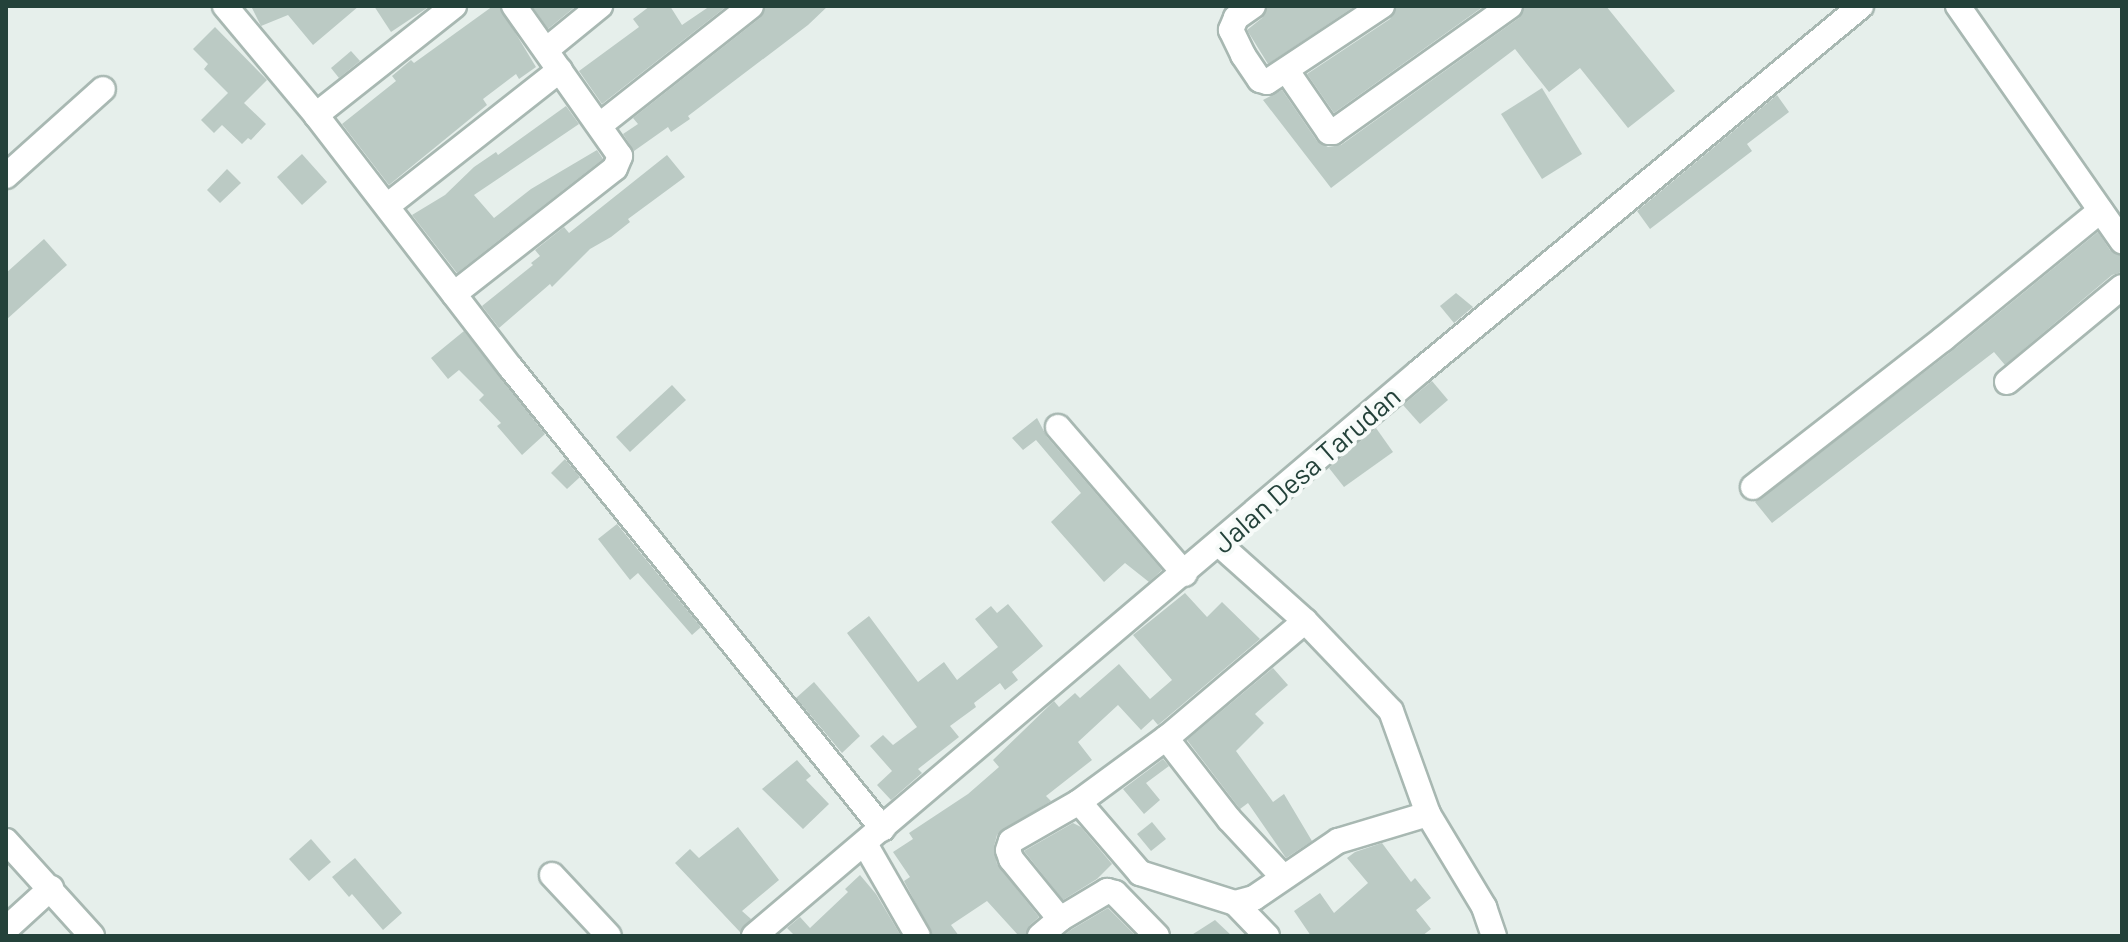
<!DOCTYPE html>
<style>
body{margin:0}
#map{position:relative;width:2128px;height:942px;overflow:hidden;background:#e6efeb;font-family:Barlow,sans-serif}
div>[style]{position:absolute}
.building>*{inset:0;background:#bbcac4}
.roads{filter:drop-shadow(2px 0 #a8b8b2) drop-shadow(-2px 0 #a8b8b2) drop-shadow(0 2px #a8b8b2) drop-shadow(0 -2px #a8b8b2)}
.minor>*{height:24px;margin:-12px;padding:0 12px;transform-origin:12px;border-radius:12px;background:#fff}
span{translate:-50% -50%;white-space:nowrap;text-align:center;line-height:1.15;-webkit-text-stroke:8px #f7fbf9;paint-order:stroke}
.street-label{font-size:28px;color:#24423a}
.frame{position:absolute;inset:0;border:8px solid #24423a;pointer-events:none}
</style>
<div id="map">
<div class="building">
<div style="clip-path:polygon(251px 6px,359px 6px,313px 45px,288px 15px,261px 26px)"></div>
<div style="clip-path:polygon(374px 6px,430px 6px,391px 32px)"></div>
<div style="clip-path:polygon(493px 6px,499px 6px,536px 67px,519px 79px,516px 74px,483px 99px,487px 105px,389px 185px,342px 124px,396px 81px,392px 76px,411px 60px,414px 63px)"></div>
<div style="clip-path:polygon(532px 6px,576px 6px,548px 29px)"></div>
<div style="clip-path:polygon(650px 6px,670px 6px,682px 25px,710px 6px,727px 6px,602px 104px,579px 71px,639px 27px,633px 19px)"></div>
<div style="clip-path:polygon(766px 6px,828px 6px,808px 25px,688px 116px,690px 119px,671px 132px,668px 127px,634px 151px,623px 134px,638px 124px,633px 118px,760px 18px)"></div>
<div style="clip-path:polygon(1268px 6px,1355px 6px,1268px 64px,1247px 30px,1262px 18px)"></div>
<div style="clip-path:polygon(1397px 6px,1484px 6px,1334px 113px,1307px 74px,1390px 19px)"></div>
<div style="clip-path:polygon(1525px 6px,1606px 6px,1675px 91px,1628px 128px,1580px 68px,1549px 92px,1515px 49px,1331px 188px,1263px 100px,1282px 90px,1317px 141px,1328px 147px,1341px 145px,1519px 18px)"></div>
<div style="clip-path:polygon(215px 27px,267px 80px,244px 103px,266px 124px,251px 140px,248px 138px,242px 144px,222px 125px,214px 133px,201px 120px,228px 93px,204px 69px,208px 64px,193px 49px)"></div>
<div style="clip-path:polygon(351px 51px,360px 61px,339px 78px,331px 68px)"></div>
<div style="clip-path:polygon(1542px 88px,1582px 154px,1542px 179px,1501px 114px)"></div>
<div style="clip-path:polygon(1777px 95px,1789px 112px,1747px 144px,1752px 151px,1650px 229px,1637px 211px)"></div>
<div style="clip-path:polygon(566px 106px,579px 124px,474px 195px,494px 218px,531px 189px,597px 150px,603px 159px,457px 273px,412px 215px,445px 195px,474px 167px,496px 152px,498px 155px)"></div>
<div style="clip-path:polygon(302px 154px,327px 182px,302px 205px,277px 177px)"></div>
<div style="clip-path:polygon(667px 155px,685px 177px,628px 219px,630px 222px,611px 237px,590px 249px,552px 287px,550px 284px,499px 328px,482px 306px,533px 265px,531px 263px,540px 256px,535px 250px,564px 227px,569px 233px)"></div>
<div style="clip-path:polygon(227px 169px,241px 183px,220px 203px,207px 190px)"></div>
<div style="clip-path:polygon(2098px 232px,2110px 250px,2122px 256px,2122px 272px,2112px 275px,2005px 365px,1994px 352px,1772px 523px,1755px 502px,1952px 351px)"></div>
<div style="clip-path:polygon(44px 239px,67px 265px,6px 320px,6px 273px)"></div>
<div style="clip-path:polygon(1456px 293px,1473px 307px,1454px 323px,1440px 306px)"></div>
<div style="clip-path:polygon(464px 331px,545px 434px,522px 455px,497px 426px,501px 423px,479px 400px,484px 395px,459px 370px,448px 379px,431px 358px)"></div>
<div style="clip-path:polygon(1432px 381px,1448px 400px,1420px 424px,1403px 405px)"></div>
<div style="clip-path:polygon(672px 385px,686px 400px,630px 452px,616px 437px)"></div>
<div style="clip-path:polygon(1037px 418px,1047px 437px,1162px 570px,1149px 582px,1125px 563px,1104px 582px,1051px 522px,1081px 493px,1036px 440px,1023px 450px,1012px 438px)"></div>
<div style="clip-path:polygon(1376px 428px,1393px 452px,1344px 487px,1329px 468px)"></div>
<div style="clip-path:polygon(565px 459px,580px 477px,567px 489px,551px 473px)"></div>
<div style="clip-path:polygon(617px 524px,701px 627px,692px 635px,638px 573px,630px 580px,598px 539px)"></div>
<div style="clip-path:polygon(1185px 593px,1207px 617px,1222px 602px,1260px 639px,1158px 725px,1153px 719px,1141px 730px,1118px 705px,1078px 742px,1092px 760px,1046px 796px,1051px 801px,997px 835px,994px 846px,997px 864px,1039px 917px,1030px 925px,1025px 936px,1019px 936px,987px 901px,951px 925px,959px 936px,933px 936px,904px 881px,910px 877px,893px 852px,913px 839px,909px 833px,968px 794px,999px 767px,993px 760px,1054px 701px,1059px 707px,1075px 693px,1080px 698px,1119px 664px,1150px 699px,1172px 680px,1133px 635px)"></div>
<div style="clip-path:polygon(1008px 604px,1043px 646px,1012px 672px,1018px 680px,1005px 690px,1000px 683px,974px 703px,976px 707px,950px 726px,959px 737px,918px 769px,922px 773px,891px 800px,877px 785px,892px 771px,870px 746px,883px 735px,893px 745px,917px 727px,847px 633px,869px 616px,918px 682px,944px 662px,957px 680px,998px 647px,975px 619px,991px 606px,997px 613px)"></div>
<div style="clip-path:polygon(1273px 668px,1288px 685px,1255px 714px,1264px 723px,1236px 751px,1273px 802px,1284px 794px,1312px 841px,1286px 858px,1248px 803px,1240px 809px,1187px 740px)"></div>
<div style="clip-path:polygon(814px 682px,860px 736px,842px 753px,796px 698px)"></div>
<div style="clip-path:polygon(1163px 759px,1169px 766px,1146px 783px,1160px 800px,1144px 814px,1123px 789px)"></div>
<div style="clip-path:polygon(797px 760px,811px 776px,806px 780px,829px 804px,803px 829px,762px 789px)"></div>
<div style="clip-path:polygon(1152px 822px,1166px 839px,1151px 851px,1137px 834px)"></div>
<div style="clip-path:polygon(1073px 823px,1081px 827px,1112px 864px,1097px 879px,1063px 900px,1024px 851px)"></div>
<div style="clip-path:polygon(738px 827px,779px 880px,742px 911px,751px 919px,740px 932px,675px 863px,690px 849px,699px 858px)"></div>
<div style="clip-path:polygon(311px 839px,331px 862px,309px 881px,289px 859px)"></div>
<div style="clip-path:polygon(1382px 843px,1411px 882px,1415px 878px,1431px 898px,1416px 910px,1431px 929px,1422px 936px,1311px 936px,1294px 911px,1320px 893px,1334px 913px,1368px 883px,1347px 858px,1355px 852px)"></div>
<div style="clip-path:polygon(355px 858px,402px 913px,383px 930px,352px 894px,349px 897px,332px 877px)"></div>
<div style="clip-path:polygon(860px 875px,876px 894px,901px 936px,795px 936px,787px 928px,800px 917px,810px 928px,848px 892px,845px 889px)"></div>
<div style="clip-path:polygon(1108px 908px,1136px 936px,1063px 936px,1069px 931px)"></div>
<div style="clip-path:polygon(1215px 920px,1232px 936px,1190px 936px)"></div>
</div>
<div class="roads">
<div class="minor">
<div style="left:225px;top:6px;width:142px;rotate:50.1deg"></div>
<div style="left:316px;top:115px;width:319px;rotate:52.4deg"></div>
<div style="left:511px;top:368px;width:592px;rotate:51.1deg"></div>
<div style="left:1253px;top:6px;width:21px;rotate:145deg"></div>
<div style="left:1236px;top:18px;width:13px;rotate:113deg"></div>
<div style="left:1231px;top:30px;width:28px;rotate:64deg"></div>
<div style="left:1243px;top:55px;width:30px;rotate:56deg"></div>
<div style="left:1260px;top:80px;width:7px;rotate:16deg"></div>
<div style="left:1267px;top:82px;width:138px;rotate:-33.5deg"></div>
<div style="left:1958px;top:6px;width:287px;rotate:55.1deg"></div>
<div style="left:546px;top:50px;width:70px;rotate:-39.2deg"></div>
<div style="left:1287px;top:71px;width:74px;rotate:55.5deg"></div>
<div style="left:1329px;top:132px;width:4px"></div>
<div style="left:1333px;top:132px;width:217px;rotate:-35.4deg"></div>
<div style="left:316px;top:115px;width:176px;rotate:-38.3deg"></div>
<div style="left:600px;top:125px;width:192px;rotate:-38.2deg"></div>
<div style="left:6px;top:176px;width:130px;rotate:-41.9deg"></div>
<div style="left:387px;top:206px;width:220px;rotate:-38.2deg"></div>
<div style="left:454px;top:294px;width:204px;rotate:-38deg"></div>
<div style="left:615px;top:168px;width:13px;rotate:-67deg"></div>
<div style="left:620px;top:156px;width:184px;rotate:-125.2deg"></div>
<div style="left:2007px;top:382px;width:149px;rotate:-39.6deg"></div>
<div style="left:1058px;top:427px;width:194px;rotate:49.2deg"></div>
<div style="left:1753px;top:487px;width:241px;rotate:-37.9deg"></div>
<div style="left:1943px;top:339px;width:203px;rotate:-39.2deg"></div>
<div style="left:1219px;top:544px;width:115px;rotate:41.8deg"></div>
<div style="left:1305px;top:621px;width:124px;rotate:46.3deg"></div>
<div style="left:1391px;top:711px;width:109px;rotate:70.2deg"></div>
<div style="left:1428px;top:814px;width:109px;rotate:58.9deg"></div>
<div style="left:1484px;top:907px;width:31px;rotate:71deg"></div>
<div style="left:1166px;top:738px;width:103px;rotate:52.1deg"></div>
<div style="left:1229px;top:819px;width:79px;rotate:47deg"></div>
<div style="left:1079px;top:802px;width:94px;rotate:49.3deg"></div>
<div style="left:1140px;top:873px;width:100px;rotate:17.5deg"></div>
<div style="left:1235px;top:903px;width:20px;rotate:-15deg"></div>
<div style="left:1254px;top:898px;width:102px;rotate:-34.2deg"></div>
<div style="left:1338px;top:841px;width:94px;rotate:-16.7deg"></div>
<div style="left:6px;top:841px;width:128px;rotate:47.8deg"></div>
<div style="left:865px;top:844px;width:106px;rotate:60.1deg"></div>
<div style="left:552px;top:875px;width:83px;rotate:46.9deg"></div>
<div style="left:1235px;top:903px;width:46px;rotate:45.9deg"></div>
<div style="left:1060px;top:919px;width:77px;rotate:-129.2deg"></div>
<div style="left:1011px;top:859px;width:9px;rotate:-108deg"></div>
<div style="left:1008px;top:850px;width:9px;rotate:-72deg"></div>
<div style="left:1011px;top:841px;width:78px;rotate:-29.8deg"></div>
<div style="left:1079px;top:802px;width:112px;rotate:-36.3deg"></div>
<div style="left:1169px;top:736px;width:178px;rotate:-40.2deg"></div>
<div style="left:6px;top:929px;width:61px;rotate:-42.3deg"></div>
<div style="left:754px;top:936px;width:872px;rotate:-40.3deg"></div>
<div style="left:1419px;top:372px;width:574px;rotate:-39.63deg"></div>
<div style="left:1040px;top:936px;width:26px;rotate:-40deg"></div>
<div style="left:1060px;top:919px;width:55px;rotate:-30.8deg"></div>
<div style="left:1107px;top:891px;width:8px;rotate:14deg"></div>
<div style="left:1115px;top:893px;width:60px;rotate:45.7deg"></div>
</div>
</div>
<div class="street-label">
<span style="left:1306px;top:469px;rotate:-41deg">Jalan Desa Tarudan</span>
</div>
<div class="frame"></div>
</div>
